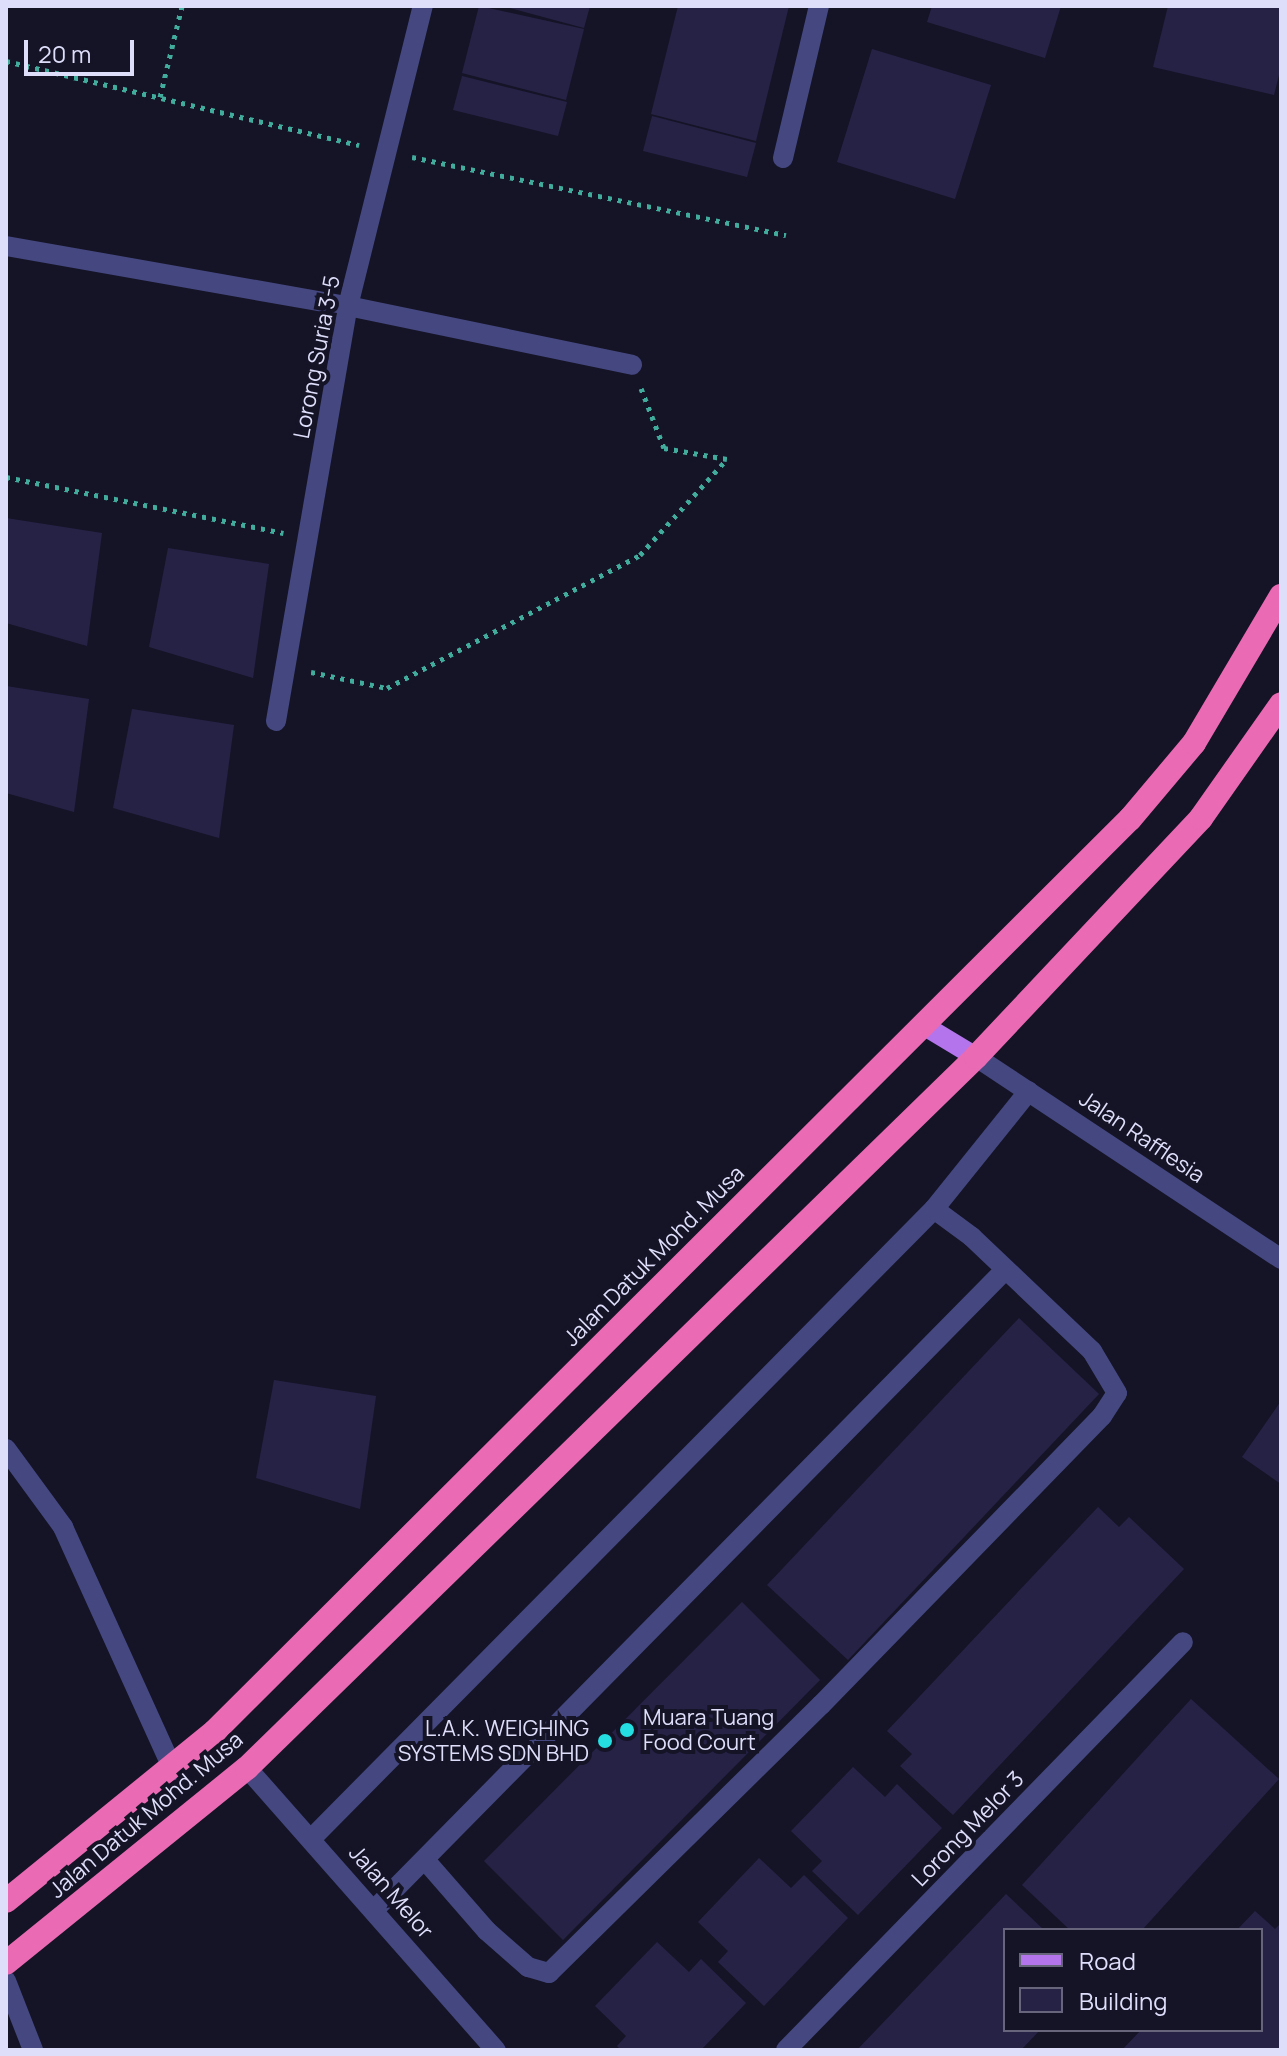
<!DOCTYPE html>
<style>
body{margin:0}
#map{position:relative;width:1287px;height:2056px;overflow:hidden;background:#151427;font-family:Manrope,sans-serif}
div>[style]{position:absolute}
.building>*{inset:0;background:#262246}
.path>*{height:5px;margin-top:-2.5px;transform-origin:0;background:repeating-linear-gradient(90deg,#41ac9c 0 4px,transparent 0 10px)}
.minor>*{height:20px;margin:-10px;padding:0 10px;transform-origin:10px;border-radius:10px;background:#454880}
.major>*{height:20px;margin:-10px;padding:0 10px;transform-origin:10px;border-radius:10px;background:#b474ec}
.highway>*{height:24px;margin:-12px;padding:0 12px;transform-origin:12px;border-radius:12px;background:#ea6ab3}
.dots>*{width:22px;height:22px;translate:-50% -50%;box-sizing:border-box;border:4px solid #151427;border-radius:50%}
span{translate:-50% -50%;white-space:nowrap;text-align:center;line-height:1.15;-webkit-text-stroke:8px #151427;paint-order:stroke}
.street-label{font-size:22px;color:#dfdefa}
.poi-label{font-size:22px;color:#dfdefa}
.left{translate:0 -50%;text-align:left}
.right{translate:-100% -50%;text-align:right}
.frame{position:absolute;inset:0;border:8px solid #dfdefa;pointer-events:none}
.legend{position:absolute;left:1003px;top:1928px;width:260px;height:104px;box-sizing:border-box;background:#151427;border:2px solid #66657b;margin:0;padding:10px 14px;list-style:none;font-size:24px;color:#dfdefa}
.legend li{display:flex;align-items:center;gap:16px;height:40px}
.legend b{width:40px;border:2px solid #66657b}
.scale{position:absolute;left:24px;top:40px;width:110px;height:36px;box-sizing:border-box;border:4px solid #dfdefa;border-top:0;padding-left:10px;font-size:24px;line-height:28px;white-space:nowrap;color:#dfdefa;-webkit-text-stroke:6px #151427;paint-order:stroke}
</style>
<div id="map">
<div class="building">
<div style="clip-path:polygon(479px 6px,584px 29px,566px 100px,462px 73px)"></div>
<div style="clip-path:polygon(502px 6px,590px 6px,584px 28px)"></div>
<div style="clip-path:polygon(678px 6px,789px 6px,756px 141px,651px 114px)"></div>
<div style="clip-path:polygon(932px 6px,1061px 6px,1045px 58px,927px 22px)"></div>
<div style="clip-path:polygon(1168px 6px,1281px 6px,1281px 67px,1274px 95px,1153px 67px)"></div>
<div style="clip-path:polygon(872px 49px,991px 85px,955px 199px,837px 162px)"></div>
<div style="clip-path:polygon(462px 76px,567px 102px,558px 136px,453px 110px)"></div>
<div style="clip-path:polygon(652px 116px,756px 143px,747px 177px,643px 151px)"></div>
<div style="clip-path:polygon(6px 518px,102px 533px,87px 646px,6px 623px)"></div>
<div style="clip-path:polygon(168px 548px,269px 564px,253px 678px,149px 647px)"></div>
<div style="clip-path:polygon(6px 686px,89px 699px,74px 812px,6px 793px)"></div>
<div style="clip-path:polygon(132px 709px,234px 725px,219px 838px,113px 808px)"></div>
<div style="clip-path:polygon(1019px 1318px,1099px 1394px,848px 1660px,767px 1585px)"></div>
<div style="clip-path:polygon(274px 1380px,376px 1396px,360px 1509px,256px 1478px)"></div>
<div style="clip-path:polygon(1281px 1401px,1281px 1484px,1242px 1457px)"></div>
<div style="clip-path:polygon(1098px 1507px,1119px 1527px,1129px 1517px,1184px 1569px,953px 1815px,900px 1766px,912px 1754px,887px 1731px)"></div>
<div style="clip-path:polygon(742px 1602px,820px 1680px,563px 1940px,484px 1861px)"></div>
<div style="clip-path:polygon(1191px 1699px,1279px 1779px,1142px 1930px,1070px 1930px,1022px 1885px)"></div>
<div style="clip-path:polygon(853px 1767px,885px 1797px,897px 1784px,942px 1828px,858px 1915px,812px 1871px,822px 1861px,791px 1831px)"></div>
<div style="clip-path:polygon(759px 1858px,791px 1888px,804px 1875px,848px 1918px,764px 2006px,718px 1962px,728px 1951px,698px 1922px)"></div>
<div style="clip-path:polygon(1006px 1894px,1044px 1930px,1005px 1930px,1005px 2030px,1040px 2030px,1021px 2050px,857px 2050px)"></div>
<div style="clip-path:polygon(1255px 1911px,1275px 1929px,1281px 1923px,1281px 2050px,1122px 2050px,1141px 2030px,1261px 2030px,1261px 1930px,1237px 1930px)"></div>
<div style="clip-path:polygon(657px 1942px,689px 1972px,701px 1959px,746px 2003px,701px 2050px,621px 2050px,617px 2046px,626px 2036px,595px 2006px)"></div>
</div>
<div class="path">
<div style="left:6px;top:61px;width:363px;rotate:13.4deg"></div>
<div style="left:160px;top:97px;width:94px;rotate:-76.4deg"></div>
<div style="left:412px;top:157px;width:382px;rotate:11.8deg"></div>
<div style="left:6px;top:477px;width:283px;rotate:11.4deg"></div>
<div style="left:311px;top:672px;width:78px;rotate:11.9deg"></div>
<div style="left:387px;top:688px;width:286px;rotate:-27.7deg"></div>
<div style="left:640px;top:555px;width:130px;rotate:-47.8deg"></div>
<div style="left:727px;top:459px;width:64px;rotate:-170.1deg"></div>
<div style="left:664px;top:448px;width:64px;rotate:-111deg"></div>
</div>
<div class="minor">
<div style="left:783px;top:158px;width:156px;rotate:-76.7deg"></div>
<div style="left:6px;top:246px;width:347px;rotate:10deg"></div>
<div style="left:348px;top:306px;width:290px;rotate:11.7deg"></div>
<div style="left:276px;top:721px;width:421px;rotate:-80.2deg"></div>
<div style="left:348px;top:306px;width:309px;rotate:-76deg"></div>
<div style="left:976px;top:1057px;width:366px;rotate:33.5deg"></div>
<div style="left:6px;top:1449px;width:97px;rotate:53.8deg"></div>
<div style="left:63px;top:1527px;width:267px;rotate:65.6deg"></div>
<div style="left:247px;top:1768px;width:376px;rotate:48.6deg"></div>
<div style="left:313px;top:1837px;width:883px;rotate:-45.32deg"></div>
<div style="left:934px;top:1209px;width:151px;rotate:-51.2deg"></div>
<div style="left:425px;top:1860px;width:94px;rotate:48.9deg"></div>
<div style="left:487px;top:1931px;width:55px;rotate:41.3deg"></div>
<div style="left:528px;top:1967px;width:22px;rotate:16deg"></div>
<div style="left:549px;top:1973px;width:382px;rotate:-44.6deg"></div>
<div style="left:821px;top:1705px;width:403px;rotate:-45.8deg"></div>
<div style="left:1102px;top:1416px;width:27px;rotate:-57deg"></div>
<div style="left:1117px;top:1393px;width:49px;rotate:-120.8deg"></div>
<div style="left:1092px;top:1351px;width:166px;rotate:-136.5deg"></div>
<div style="left:972px;top:1237px;width:47px;rotate:-143.6deg"></div>
<div style="left:375px;top:1909px;width:896px;rotate:-45.41deg"></div>
<div style="left:6px;top:1981px;width:74px;rotate:68.6deg"></div>
<div style="left:786px;top:2050px;width:569px;rotate:-45.78deg"></div>
</div>
<div class="major">
<div style="left:923px;top:1025px;width:62px;rotate:31.1deg"></div>
</div>
<div class="highway">
<div style="left:6px;top:1901px;width:269px;rotate:-39.1deg"></div>
<div style="left:215px;top:1731px;width:1292px;rotate:-44.91deg"></div>
<div style="left:1130px;top:819px;width:99px;rotate:-49.9deg"></div>
<div style="left:1194px;top:743px;width:171px;rotate:-59.4deg"></div>
<div style="left:6px;top:1963px;width:310px;rotate:-39deg"></div>
<div style="left:247px;top:1768px;width:1018px;rotate:-44.28deg"></div>
<div style="left:976px;top:1057px;width:328px;rotate:-46.7deg"></div>
<div style="left:1201px;top:818px;width:139px;rotate:-54.9deg"></div>
</div>
<div class="dots">
<div style="left:627px;top:1730px;background:#24dee1"></div>
<div style="left:605px;top:1741px;background:#24dee1"></div>
</div>
<div class="street-label">
<span style="left:317px;top:357px;rotate:-79deg">Lorong Suria 3-5</span>
<span style="left:1142px;top:1137px;rotate:34deg">Jalan Rafflesia</span>
<span style="left:654px;top:1256px;rotate:-45deg">Jalan Datuk Mohd. Musa</span>
<span style="left:146px;top:1815px;rotate:-40deg">Jalan Datuk Mohd. Musa</span>
<span style="left:968px;top:1829px;rotate:-46deg">Lorong Melor 3</span>
<span style="left:391px;top:1892px;rotate:49deg">Jalan Melor</span>
</div>
<div class="poi-label">
<span class="left" style="left:643px;top:1730px">Muara Tuang<br>Food Court</span>
<span class="right" style="left:589px;top:1741px">L.A.K. WEIGHING<br>SYSTEMS SDN BHD</span>
</div>
<div class="frame"></div>
<ul class="legend">
<li><b style="height:10px;background:#b474ec"></b>Road</li>
<li><b style="height:22px;background:#262246"></b>Building</li>
</ul>
<div class="scale">20 m</div>
</div>
